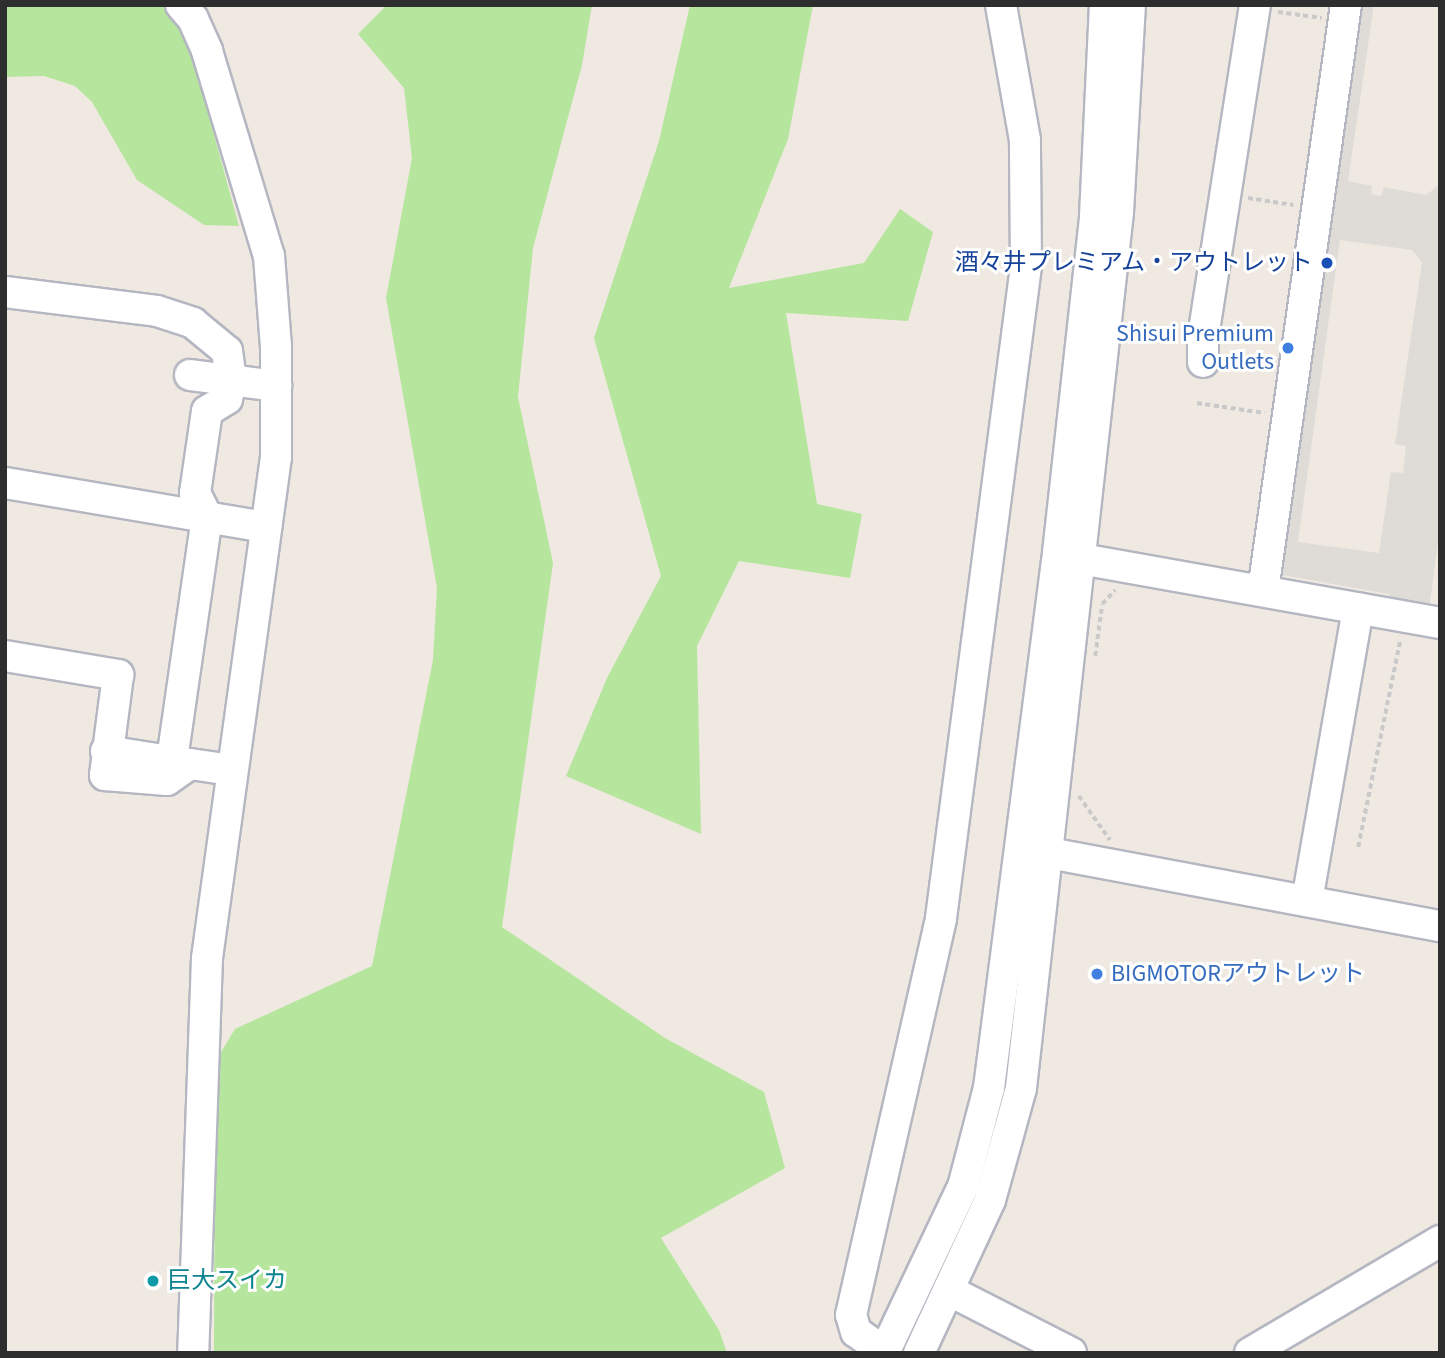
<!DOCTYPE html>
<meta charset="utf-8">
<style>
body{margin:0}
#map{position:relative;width:1445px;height:1358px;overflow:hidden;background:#efe9e1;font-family:"Source Sans 3","Noto Sans JP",sans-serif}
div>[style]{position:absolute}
.green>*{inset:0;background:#b6e59e}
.plaza>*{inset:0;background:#dfdcd8}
.path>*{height:3.5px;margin-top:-1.75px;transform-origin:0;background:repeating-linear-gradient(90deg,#c9c9c9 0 5px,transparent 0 8.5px)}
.roads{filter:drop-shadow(2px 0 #b4b7c1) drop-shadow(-2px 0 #b4b7c1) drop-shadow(0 2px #b4b7c1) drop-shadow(0 -2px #b4b7c1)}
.minor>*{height:30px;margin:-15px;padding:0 15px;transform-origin:15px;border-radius:15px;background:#fff}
.dots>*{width:19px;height:19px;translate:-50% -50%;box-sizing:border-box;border:4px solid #fff;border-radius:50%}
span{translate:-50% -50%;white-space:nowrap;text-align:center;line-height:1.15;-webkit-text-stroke:6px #fff;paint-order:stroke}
.transit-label{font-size:24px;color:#164399}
.right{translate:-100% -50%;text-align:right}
.shop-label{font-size:24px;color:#366cbe}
.left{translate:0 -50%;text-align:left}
.culture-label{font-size:24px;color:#0d838f}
.frame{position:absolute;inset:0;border:7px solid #2e2e2e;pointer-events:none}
</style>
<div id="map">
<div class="green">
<div style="clip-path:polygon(5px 5px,168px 5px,194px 62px,239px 226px,204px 225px,137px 180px,92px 102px,75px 86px,44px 76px,5px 77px)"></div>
<div style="clip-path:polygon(387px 5px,592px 5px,582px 65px,533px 248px,518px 397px,553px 563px,502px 927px,665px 1038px,764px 1092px,785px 1168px,661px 1238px,719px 1330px,727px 1353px,214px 1353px,215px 1062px,235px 1029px,372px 966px,433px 660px,437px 588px,386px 298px,412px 158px,404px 88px,358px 34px)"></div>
<div style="clip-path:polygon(690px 5px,813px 5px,788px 139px,729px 288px,864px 263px,900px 209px,933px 232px,908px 321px,786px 313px,817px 504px,862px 514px,850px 578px,739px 561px,697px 646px,701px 834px,566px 776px,607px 678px,661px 576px,594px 338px,659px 141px)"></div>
</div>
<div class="plaza">
<div style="clip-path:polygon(evenodd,1357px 5px,1374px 5px,1348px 181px,1372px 186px,1371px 194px,1381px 196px,1384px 187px,1426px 195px,1438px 186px,1440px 175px,1440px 526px,1429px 611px,1387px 603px,1389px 594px,1282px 575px,1283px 523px,1357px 5px,1340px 240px,1412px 250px,1422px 262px,1395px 444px,1406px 446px,1403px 473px,1391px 472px,1379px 553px,1298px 542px,1340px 240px)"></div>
</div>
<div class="path">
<div style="left:1278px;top:12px;width:44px;rotate:7.8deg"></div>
<div style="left:1248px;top:198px;width:46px;rotate:8.8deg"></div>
<div style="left:1197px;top:403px;width:68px;rotate:8.5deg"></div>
<div style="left:1095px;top:656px;width:52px;rotate:-82.3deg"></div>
<div style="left:1102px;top:604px;width:19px;rotate:-47deg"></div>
<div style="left:1079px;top:796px;width:54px;rotate:54.8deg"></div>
<div style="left:1358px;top:847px;width:211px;rotate:-78.5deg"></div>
</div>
<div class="roads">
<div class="minor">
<div style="left:181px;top:5px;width:18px;rotate:49deg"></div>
<div style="left:193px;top:19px;width:35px;rotate:66deg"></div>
<div style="left:207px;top:51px;width:214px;rotate:73.2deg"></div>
<div style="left:269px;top:256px;width:90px;rotate:85.6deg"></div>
<div style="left:276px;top:346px;width:111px;rotate:90deg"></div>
<div style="left:276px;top:457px;width:506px;rotate:97.84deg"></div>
<div style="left:207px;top:958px;width:395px;rotate:92deg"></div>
<div style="left:5px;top:292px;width:153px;rotate:7.1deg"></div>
<div style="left:157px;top:311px;width:38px;rotate:18deg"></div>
<div style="left:193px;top:323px;width:44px;rotate:39.5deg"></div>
<div style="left:227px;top:351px;width:29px;rotate:82deg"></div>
<div style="left:231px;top:380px;width:19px;rotate:102deg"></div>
<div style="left:227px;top:399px;width:23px;rotate:149deg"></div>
<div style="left:207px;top:411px;width:83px;rotate:98.3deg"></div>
<div style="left:195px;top:493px;width:27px;rotate:63deg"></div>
<div style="left:207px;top:517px;width:246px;rotate:98.2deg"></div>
<div style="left:1203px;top:362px;width:25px;rotate:-90deg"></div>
<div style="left:1203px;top:337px;width:336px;rotate:-81.1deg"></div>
<div style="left:190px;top:375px;width:87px;rotate:7.3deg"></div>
<div style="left:5px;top:483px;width:265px;rotate:9.6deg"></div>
<div style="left:1081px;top:559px;width:365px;rotate:10.1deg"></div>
<div style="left:1263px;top:591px;width:592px;rotate:-81.94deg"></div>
<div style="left:5px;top:656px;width:115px;rotate:9.5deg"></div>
<div style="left:118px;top:675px;width:101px;rotate:97.4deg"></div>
<div style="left:105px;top:775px;width:62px;rotate:4.6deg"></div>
<div style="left:167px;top:780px;width:28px;rotate:-35deg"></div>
<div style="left:190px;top:764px;width:41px;rotate:8.3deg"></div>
<div style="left:106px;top:751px;width:84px;rotate:8.9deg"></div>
<div style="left:1035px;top:839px;width:20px;rotate:45deg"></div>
<div style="left:1049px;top:853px;width:398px;rotate:10.6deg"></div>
<div style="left:1307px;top:901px;width:297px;rotate:-80.1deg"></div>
<div style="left:950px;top:1291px;width:136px;rotate:27.1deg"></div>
<div style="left:884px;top:1352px;width:34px;rotate:-144deg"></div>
<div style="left:856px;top:1332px;width:18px;rotate:-106deg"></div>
<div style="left:851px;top:1315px;width:407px;rotate:-77.2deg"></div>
<div style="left:941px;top:918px;width:658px;rotate:-82.57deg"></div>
<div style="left:1026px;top:266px;width:126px;rotate:-90.5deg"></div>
<div style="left:1025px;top:140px;width:137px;rotate:-100.1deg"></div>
<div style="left:884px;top:1353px;width:184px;rotate:-64.6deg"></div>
<div style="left:963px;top:1187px;width:102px;rotate:-75.3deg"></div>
<div style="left:989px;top:1088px;width:539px;rotate:-82.65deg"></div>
<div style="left:1058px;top:553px;width:339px;rotate:-83.7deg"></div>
<div style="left:1095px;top:216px;width:211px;rotate:-87.3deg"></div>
<div style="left:919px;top:1353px;width:169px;rotate:-65.1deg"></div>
<div style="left:990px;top:1200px;width:116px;rotate:-74.5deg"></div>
<div style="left:1021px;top:1088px;width:881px;rotate:-83.68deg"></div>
<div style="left:1118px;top:212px;width:207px;rotate:-86.7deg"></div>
<div style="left:1250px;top:1353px;width:221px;rotate:-30.5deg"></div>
</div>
</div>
<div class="dots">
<div style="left:1327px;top:263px;background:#1a4fb4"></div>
<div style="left:1288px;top:348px;background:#3f7fe0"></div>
<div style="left:1097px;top:974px;background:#3f7fe0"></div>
<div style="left:153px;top:1281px;background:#0f9aa8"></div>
</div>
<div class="transit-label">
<span class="right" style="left:1313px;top:263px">酒々井プレミアム・アウトレット</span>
</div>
<div class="shop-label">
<span class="right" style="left:1274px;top:348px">Shisui Premium<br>Outlets</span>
<span class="left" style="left:1111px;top:974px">BIGMOTORアウトレット</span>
</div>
<div class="culture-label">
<span class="left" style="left:167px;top:1281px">巨大スイカ</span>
</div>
<div class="frame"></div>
</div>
